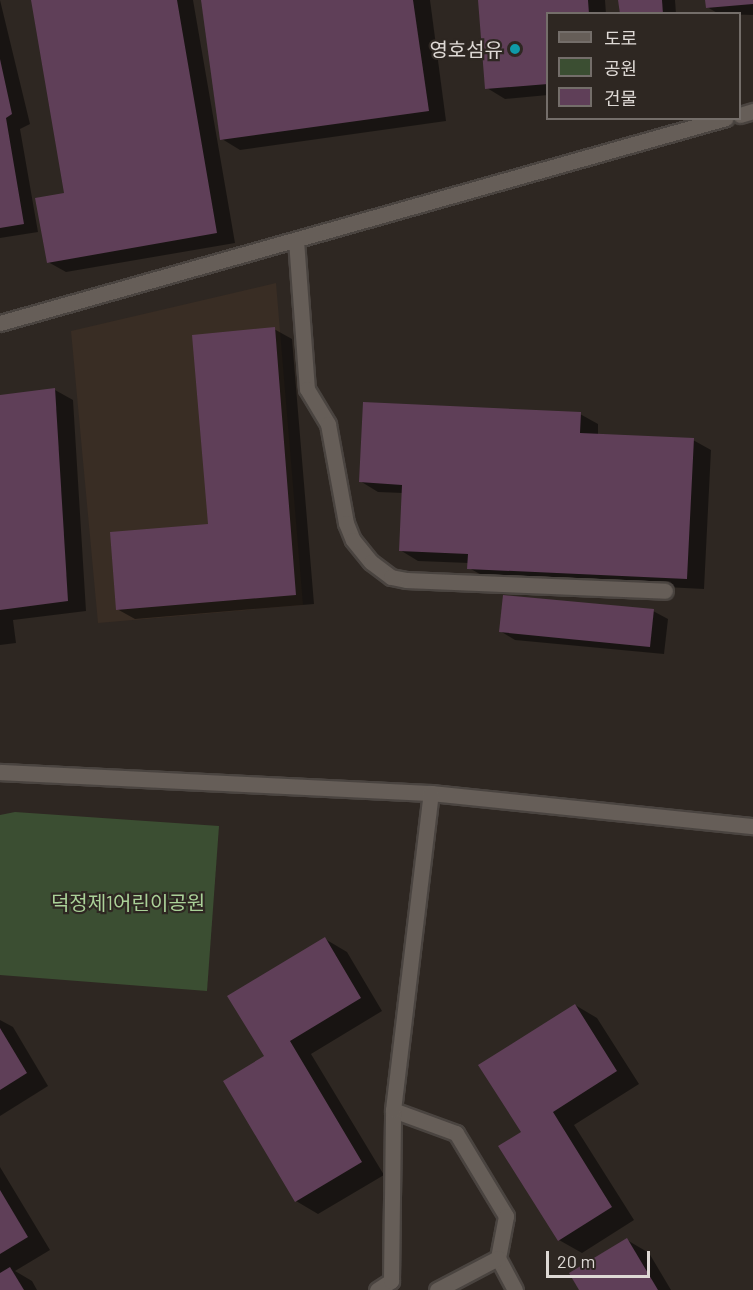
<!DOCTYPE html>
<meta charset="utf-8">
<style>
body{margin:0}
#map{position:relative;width:753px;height:1290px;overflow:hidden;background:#2e2722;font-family:Barlow,"Noto Sans KR",sans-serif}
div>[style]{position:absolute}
.built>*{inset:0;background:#392d24}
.green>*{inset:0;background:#3b4e32}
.shadow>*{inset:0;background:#0007}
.building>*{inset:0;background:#5f3f58}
.roads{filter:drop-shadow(2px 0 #4a4440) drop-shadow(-2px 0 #4a4440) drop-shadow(0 2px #4a4440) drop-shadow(0 -2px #4a4440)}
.minor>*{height:15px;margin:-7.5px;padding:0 7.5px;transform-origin:7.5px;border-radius:7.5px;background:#665e58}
.dots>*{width:16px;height:16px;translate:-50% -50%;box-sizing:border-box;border:3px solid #2e2722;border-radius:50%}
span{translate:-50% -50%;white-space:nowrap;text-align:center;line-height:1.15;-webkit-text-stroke:4.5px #2e2722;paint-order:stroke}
.poi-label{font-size:20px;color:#ded9d5}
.right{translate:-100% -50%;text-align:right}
.park-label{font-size:20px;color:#aad198}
.legend{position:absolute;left:546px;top:12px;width:195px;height:108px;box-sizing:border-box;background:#2e2722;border:2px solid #746e6a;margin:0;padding:8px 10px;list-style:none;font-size:18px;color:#ded9d5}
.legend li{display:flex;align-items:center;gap:12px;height:30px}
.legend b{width:30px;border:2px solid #746e6a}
.scale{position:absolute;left:546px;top:1251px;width:104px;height:27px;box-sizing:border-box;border:3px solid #ded9d5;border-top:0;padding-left:8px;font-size:18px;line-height:21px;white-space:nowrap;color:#ded9d5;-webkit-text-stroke:4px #2e2722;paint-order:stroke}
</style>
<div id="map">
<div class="built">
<div style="clip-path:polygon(276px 283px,303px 605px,98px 623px,71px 331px)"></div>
</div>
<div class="green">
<div style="clip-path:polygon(15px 812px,219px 826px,207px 991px,0 975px,0 815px)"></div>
</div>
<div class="shadow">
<div style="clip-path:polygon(0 0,30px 124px,20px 129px,38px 232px,0 238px)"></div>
<div style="clip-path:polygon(32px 0,193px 0,235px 243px,66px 272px,48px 262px,66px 194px)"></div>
<div style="clip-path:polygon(203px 0,430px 0,446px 121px,240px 150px,222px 139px)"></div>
<div style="clip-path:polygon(480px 0,605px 0,606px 14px,548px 14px,548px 95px,505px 99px,487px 88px)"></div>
<div style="clip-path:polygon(620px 0,675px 0,676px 14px,621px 14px)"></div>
<div style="clip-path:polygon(707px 0,753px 0,753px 15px,719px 14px,707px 7px)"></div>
<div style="clip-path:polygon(274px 329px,292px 339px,314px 604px,135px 619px,117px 609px,209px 525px)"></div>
<div style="clip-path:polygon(55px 390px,73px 400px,86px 611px,13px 620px,16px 643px,0 645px,0 396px)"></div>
<div style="clip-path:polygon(580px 414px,598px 424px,598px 435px,693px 440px,711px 450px,704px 589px,487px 578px,469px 568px,469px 563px,418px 561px,400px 550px,403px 493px,378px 492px,360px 481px)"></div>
<div style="clip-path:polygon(653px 611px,668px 619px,664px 654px,515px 640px,500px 631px)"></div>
<div style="clip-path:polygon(325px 939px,347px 952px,382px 1011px,311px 1054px,384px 1175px,318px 1214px,296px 1201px,266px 1057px)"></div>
<div style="clip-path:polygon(575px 1005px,597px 1018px,639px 1084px,574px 1125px,634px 1220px,582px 1253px,559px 1240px,500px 1147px,523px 1132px)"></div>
<div style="clip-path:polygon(0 1020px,13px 1027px,48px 1086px,0 1116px)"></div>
<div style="clip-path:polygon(0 1167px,50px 1250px,15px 1271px,32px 1281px,37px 1290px,0 1290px)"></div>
<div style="clip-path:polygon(627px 1240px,649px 1253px,671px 1290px,580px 1290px)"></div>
</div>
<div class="building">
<div style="clip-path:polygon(31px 0,177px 0,217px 233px,47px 263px,35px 198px,64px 193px)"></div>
<div style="clip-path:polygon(201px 0,413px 0,429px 111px,220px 140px)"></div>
<div style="clip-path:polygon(478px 0,588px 0,589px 14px,548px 14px,548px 84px,485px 89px)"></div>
<div style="clip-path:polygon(618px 0,662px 0,663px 14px,620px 14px)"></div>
<div style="clip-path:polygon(705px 0,753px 0,753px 4px,706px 8px)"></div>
<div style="clip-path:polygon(0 59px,12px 114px,6px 118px,24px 224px,0 228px)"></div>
<div style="clip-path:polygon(275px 327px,296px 595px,116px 610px,110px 532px,208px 524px,192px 335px)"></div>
<div style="clip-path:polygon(55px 388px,68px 601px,0 610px,0 395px)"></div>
<div style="clip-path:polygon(363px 402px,581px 412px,580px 433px,694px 438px,687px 579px,467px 569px,468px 554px,399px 551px,402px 485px,359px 482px)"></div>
<div style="clip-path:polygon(503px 595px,654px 609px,650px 647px,499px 632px)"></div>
<div style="clip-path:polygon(325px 937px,361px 998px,290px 1041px,362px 1162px,295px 1202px,223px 1081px,264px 1056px,227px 996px)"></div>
<div style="clip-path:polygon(575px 1004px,617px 1071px,553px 1112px,612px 1207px,558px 1241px,498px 1146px,521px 1132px,478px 1065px)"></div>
<div style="clip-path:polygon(0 1028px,27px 1073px,0 1090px)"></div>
<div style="clip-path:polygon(0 1190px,28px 1237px,0 1254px)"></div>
<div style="clip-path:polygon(627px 1238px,658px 1290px,579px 1290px,569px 1273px)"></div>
<div style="clip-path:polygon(10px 1267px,24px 1290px,0 1290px,0 1273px)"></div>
</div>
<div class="roads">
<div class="minor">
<div style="left:740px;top:115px;width:14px;rotate:-17deg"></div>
<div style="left:296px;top:240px;width:149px;rotate:85.8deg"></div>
<div style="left:307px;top:389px;width:41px;rotate:59deg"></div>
<div style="left:328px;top:424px;width:101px;rotate:79.7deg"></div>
<div style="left:346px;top:523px;width:18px;rotate:68deg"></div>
<div style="left:353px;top:540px;width:28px;rotate:51deg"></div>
<div style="left:371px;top:562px;width:25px;rotate:37deg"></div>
<div style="left:391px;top:577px;width:16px;rotate:11deg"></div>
<div style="left:407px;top:580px;width:258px;rotate:2.4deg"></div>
<div style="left:0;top:323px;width:754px;rotate:-15.77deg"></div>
<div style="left:0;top:772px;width:432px;rotate:2.8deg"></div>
<div style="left:431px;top:793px;width:324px;rotate:5.9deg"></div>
<div style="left:393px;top:1110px;width:67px;rotate:20.1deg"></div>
<div style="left:456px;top:1133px;width:97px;rotate:58.9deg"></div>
<div style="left:506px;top:1216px;width:43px;rotate:100.8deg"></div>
<div style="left:498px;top:1258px;width:36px;rotate:62deg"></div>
<div style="left:377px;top:1290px;width:17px;rotate:-33deg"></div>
<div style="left:391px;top:1281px;width:171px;rotate:-89.3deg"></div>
<div style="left:393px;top:1110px;width:319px;rotate:-83.2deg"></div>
<div style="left:437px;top:1290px;width:69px;rotate:-27.7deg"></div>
</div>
</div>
<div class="dots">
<div style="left:515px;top:49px;background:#0f9aa8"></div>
</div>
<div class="poi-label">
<span class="right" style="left:503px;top:49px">영호섬유</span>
</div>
<div class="park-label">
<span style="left:128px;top:902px">덕정제1어린이공원</span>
</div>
<ul class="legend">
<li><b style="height:8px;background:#665e58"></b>도로</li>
<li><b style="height:16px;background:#3b4e32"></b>공원</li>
<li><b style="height:16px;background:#5f3f58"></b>건물</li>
</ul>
<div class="scale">20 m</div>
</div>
